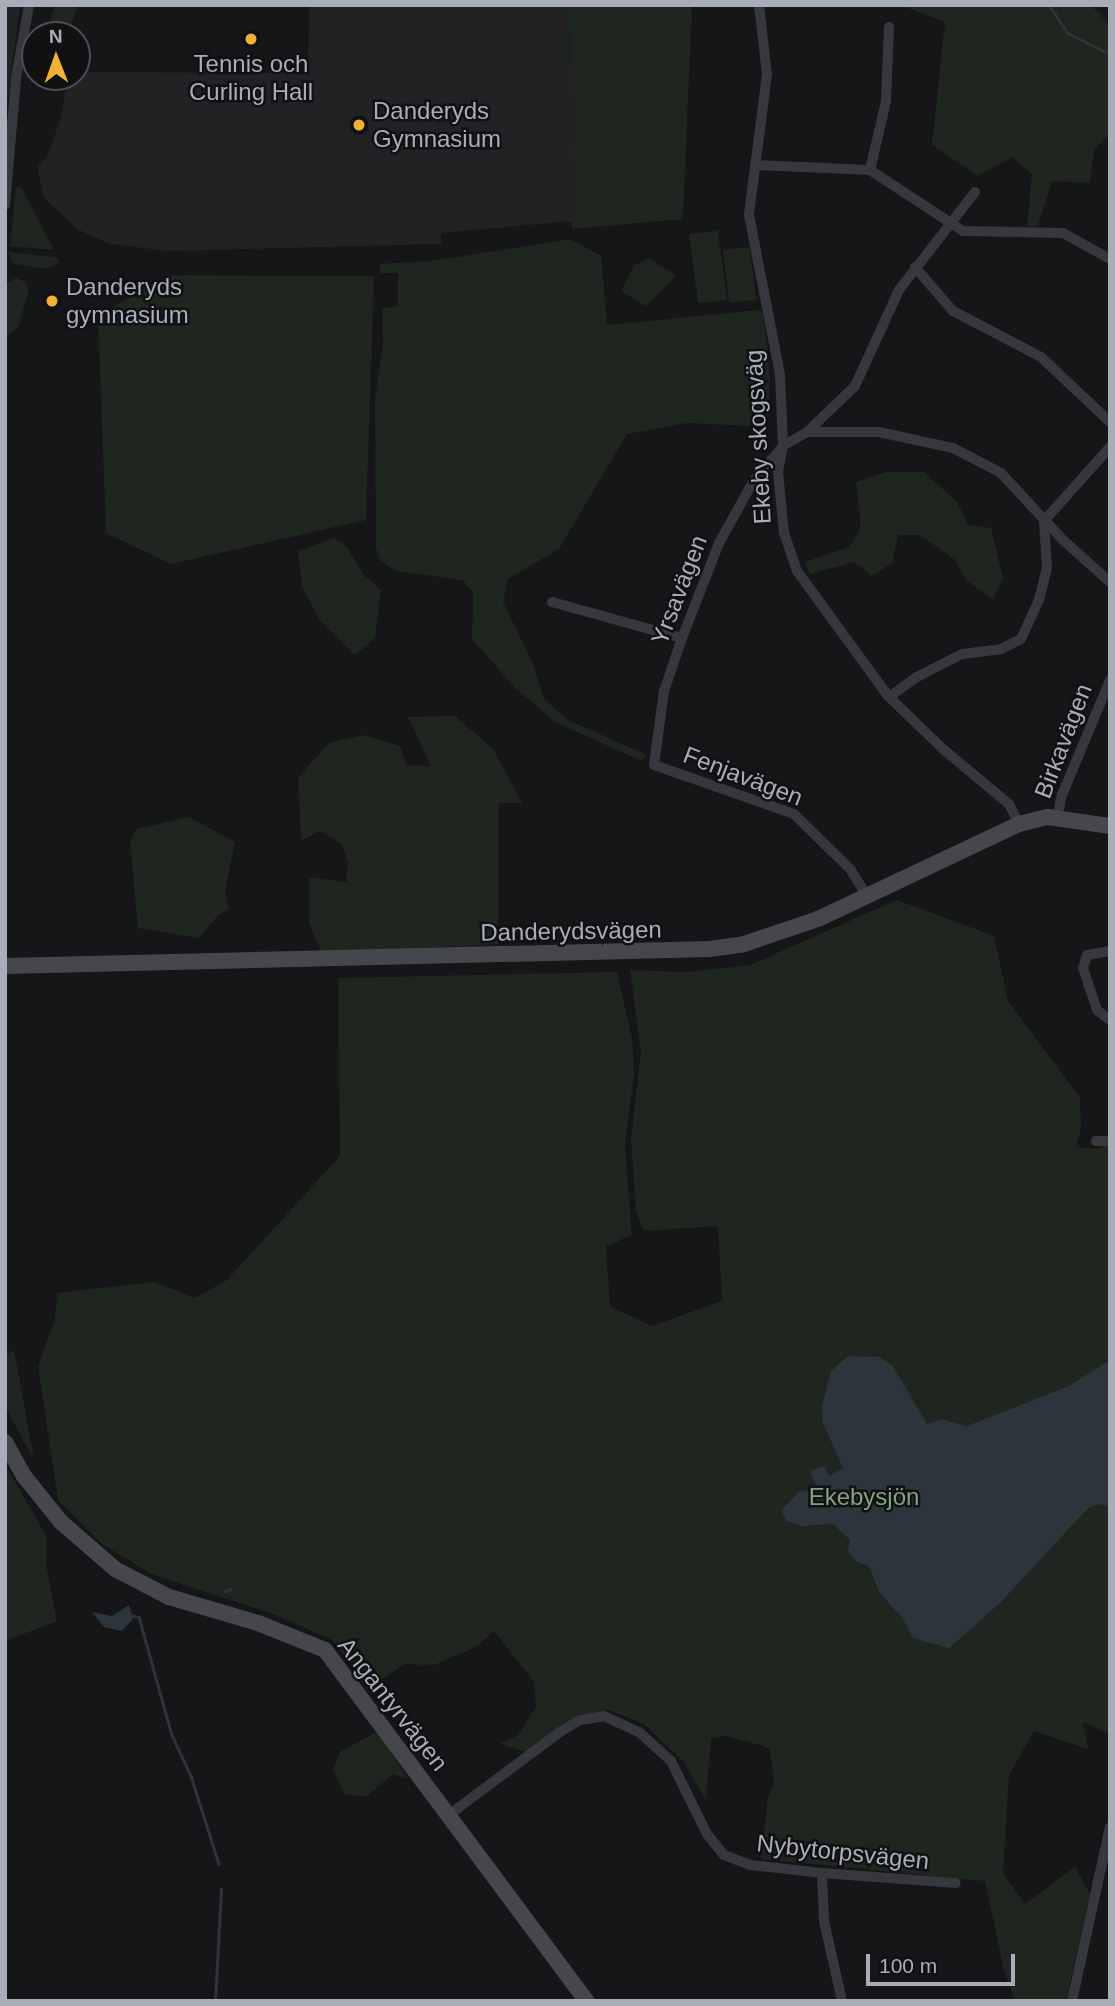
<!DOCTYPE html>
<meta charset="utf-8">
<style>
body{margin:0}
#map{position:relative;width:1115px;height:2006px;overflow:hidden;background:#161618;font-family:Arial,sans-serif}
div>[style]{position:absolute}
.built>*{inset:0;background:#222225}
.green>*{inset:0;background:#1e261f}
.water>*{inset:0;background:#2c353c}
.stream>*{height:2.5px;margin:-1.25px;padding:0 1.25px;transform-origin:1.25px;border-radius:1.25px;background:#2c353c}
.street>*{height:10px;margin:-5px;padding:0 5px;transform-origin:5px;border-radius:5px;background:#37383d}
.secondary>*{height:16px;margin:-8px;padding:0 8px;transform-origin:8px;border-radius:8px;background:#45474d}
.dots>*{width:19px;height:19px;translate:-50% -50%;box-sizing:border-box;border:4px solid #111113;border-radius:50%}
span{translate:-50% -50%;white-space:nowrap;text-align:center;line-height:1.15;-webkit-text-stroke:5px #111113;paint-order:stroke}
.poi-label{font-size:24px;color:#a8adb8}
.left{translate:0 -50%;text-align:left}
.street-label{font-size:24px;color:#a8adb8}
.park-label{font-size:24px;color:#7fa381}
.frame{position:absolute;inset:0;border:7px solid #a8adb8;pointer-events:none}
.north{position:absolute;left:21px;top:21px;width:70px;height:70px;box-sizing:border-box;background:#111113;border:2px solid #4d4f55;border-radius:50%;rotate:359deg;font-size:19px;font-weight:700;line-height:28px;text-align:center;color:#a8adb8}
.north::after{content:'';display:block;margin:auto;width:24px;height:32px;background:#f2b134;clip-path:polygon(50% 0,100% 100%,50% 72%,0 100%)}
.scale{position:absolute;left:866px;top:1954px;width:149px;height:32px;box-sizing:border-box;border:4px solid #a8adb8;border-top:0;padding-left:9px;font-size:21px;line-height:24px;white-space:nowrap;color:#a8adb8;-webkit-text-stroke:5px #111113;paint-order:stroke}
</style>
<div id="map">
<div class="built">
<div style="clip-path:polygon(5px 5px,20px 5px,5px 121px)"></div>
<div style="clip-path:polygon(309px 5px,569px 5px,572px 221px,441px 233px,441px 244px,169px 251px,109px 244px,77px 229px,44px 198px,37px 167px,48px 155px,61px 117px,68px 77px,77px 77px,77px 72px,308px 73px)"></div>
</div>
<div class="green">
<div style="clip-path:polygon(55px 5px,78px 5px,67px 35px,46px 35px)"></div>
<div style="clip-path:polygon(569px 5px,692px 5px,683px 219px,572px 229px)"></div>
<div style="clip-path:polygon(900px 5px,1091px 5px,1110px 25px,1110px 133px,1094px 150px,1090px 183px,1052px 181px,1038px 226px,1027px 226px,1032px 174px,1012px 157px,978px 176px,932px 145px,945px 22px)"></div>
<div style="clip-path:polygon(16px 187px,21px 187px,54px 250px,10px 246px)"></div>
<div style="clip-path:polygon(718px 231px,727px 300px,698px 303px,689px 234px)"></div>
<div style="clip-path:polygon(570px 239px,601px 256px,607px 325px,758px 310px,762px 311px,765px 327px,770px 380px,767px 427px,687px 423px,627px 434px,559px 549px,508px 579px,503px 602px,533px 664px,544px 699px,568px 720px,647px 755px,642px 761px,557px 723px,515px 688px,472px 639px,473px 593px,463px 580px,396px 571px,380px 560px,376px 548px,375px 398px,383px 343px,382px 308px,398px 306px,398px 273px,380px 273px,380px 264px,432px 261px)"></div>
<div style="clip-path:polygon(750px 247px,756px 300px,729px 303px,723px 250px)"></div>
<div style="clip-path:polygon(8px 252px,55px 257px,60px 262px,47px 269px,13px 264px)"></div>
<div style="clip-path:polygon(649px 258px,676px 276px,646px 306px,621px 291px,634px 266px)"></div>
<div style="clip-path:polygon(170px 275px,374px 276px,366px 520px,171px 564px,106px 533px,98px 315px)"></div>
<div style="clip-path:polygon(16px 278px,25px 282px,29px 290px,18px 328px,6px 337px,5px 284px)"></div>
<div style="clip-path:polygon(886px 472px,924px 472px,957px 502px,968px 525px,991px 528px,1003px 578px,993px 600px,967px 581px,954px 559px,920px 535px,898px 535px,892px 563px,872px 576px,854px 562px,810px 574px,805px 562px,849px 547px,861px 528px,856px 482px)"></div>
<div style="clip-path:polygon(334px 538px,346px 546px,365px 576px,381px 590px,375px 638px,355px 655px,320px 621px,302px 587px,298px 551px)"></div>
<div style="clip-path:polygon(455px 716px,493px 749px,522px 803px,499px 803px,498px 944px,322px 953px,309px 923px,309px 877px,346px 882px,348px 862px,341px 843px,320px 831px,301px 841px,298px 778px,329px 743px,363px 735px,400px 746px,406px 765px,431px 766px,408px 717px)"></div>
<div style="clip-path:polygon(189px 817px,235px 842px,225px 890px,229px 909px,219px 914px,199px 938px,138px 928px,130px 843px,136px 829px)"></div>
<div style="clip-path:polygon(897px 900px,994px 936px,1008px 1001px,1080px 1098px,1081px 1128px,1076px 1147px,1098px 1149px,1110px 1144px,1110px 1734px,1083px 1722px,1088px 1749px,1034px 1731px,1009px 1775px,1003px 1873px,1025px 1904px,1075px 1867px,1090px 1894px,1066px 2001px,1015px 2001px,1003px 1966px,985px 1881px,761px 1859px,768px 1797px,774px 1783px,770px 1750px,764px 1746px,726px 1736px,711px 1738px,706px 1801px,684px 1762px,644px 1724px,609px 1710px,580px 1715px,527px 1752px,500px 1744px,518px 1735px,536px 1707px,534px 1682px,494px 1631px,476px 1647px,434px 1665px,404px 1664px,371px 1687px,332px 1640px,276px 1615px,151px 1574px,102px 1544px,58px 1500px,38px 1366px,55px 1319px,57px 1293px,154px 1282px,195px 1298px,227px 1280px,340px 1156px,338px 978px,617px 972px,632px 1039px,634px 1074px,625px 1145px,632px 1235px,606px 1246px,610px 1306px,652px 1326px,722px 1301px,718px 1226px,644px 1231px,636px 1211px,631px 1138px,641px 1053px,630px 970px,685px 972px,750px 965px)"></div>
<div style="clip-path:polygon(14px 1350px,34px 1459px,5px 1407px,5px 1356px)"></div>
<div style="clip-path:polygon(5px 1464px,47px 1537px,46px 1565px,57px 1621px,5px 1641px)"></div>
<div style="clip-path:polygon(378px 1731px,407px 1778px,393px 1774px,367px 1796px,345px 1795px,333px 1769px,340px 1752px)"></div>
</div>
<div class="water">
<div style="clip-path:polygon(848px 1356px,880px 1357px,893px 1366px,927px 1424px,941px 1419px,967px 1426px,1069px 1386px,1110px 1360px,1110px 1507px,1101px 1504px,1088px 1508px,1000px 1603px,949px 1648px,913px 1638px,903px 1619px,879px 1592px,869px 1566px,857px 1562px,848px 1551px,850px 1540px,833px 1524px,801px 1526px,787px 1521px,781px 1511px,801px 1490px,812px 1492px,817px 1487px,810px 1471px,824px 1466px,829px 1476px,843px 1468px,823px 1423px,822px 1407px,831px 1371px)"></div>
<div style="clip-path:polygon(129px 1605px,133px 1619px,122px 1631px,104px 1627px,92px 1612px,112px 1616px)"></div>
</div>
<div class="stream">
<div style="left:1049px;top:5px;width:34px;rotate:56deg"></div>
<div style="left:1068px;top:33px;width:47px;rotate:26.6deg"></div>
<div style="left:225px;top:1591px;width:6px;rotate:-18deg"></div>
<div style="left:130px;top:1615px;width:9px;rotate:13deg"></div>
<div style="left:139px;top:1617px;width:123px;rotate:74.4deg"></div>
<div style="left:172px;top:1735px;width:45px;rotate:65.1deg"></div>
<div style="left:191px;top:1776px;width:92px;rotate:72.3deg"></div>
<div style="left:215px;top:2001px;width:112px;rotate:-86.9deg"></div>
</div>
<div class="street">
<div style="left:759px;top:5px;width:69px;rotate:83.4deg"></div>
<div style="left:767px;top:74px;width:142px;rotate:97.3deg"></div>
<div style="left:749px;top:215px;width:162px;rotate:79deg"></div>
<div style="left:780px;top:374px;width:72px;rotate:87.6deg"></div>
<div style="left:783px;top:446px;width:26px;rotate:101deg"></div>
<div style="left:778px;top:472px;width:61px;rotate:84.4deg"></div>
<div style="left:784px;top:533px;width:40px;rotate:71.1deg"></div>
<div style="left:797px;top:571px;width:156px;rotate:53.9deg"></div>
<div style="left:889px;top:697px;width:75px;rotate:43.9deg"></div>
<div style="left:943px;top:749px;width:86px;rotate:39.8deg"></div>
<div style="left:1009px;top:804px;width:22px;rotate:63deg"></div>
<div style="left:755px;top:165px;width:115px;rotate:2.5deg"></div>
<div style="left:870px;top:170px;width:111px;rotate:33.3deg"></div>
<div style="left:963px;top:231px;width:100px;rotate:1.1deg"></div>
<div style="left:1063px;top:233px;width:54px;rotate:29deg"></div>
<div style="left:870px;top:170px;width:71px;rotate:-76.9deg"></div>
<div style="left:886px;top:101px;width:74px;rotate:-87.7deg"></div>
<div style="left:5px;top:205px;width:127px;rotate:-85deg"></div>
<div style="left:16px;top:78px;width:74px;rotate:-79.9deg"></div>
<div style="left:915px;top:267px;width:58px;rotate:49.2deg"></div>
<div style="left:953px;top:311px;width:99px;rotate:27.6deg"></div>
<div style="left:1041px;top:357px;width:95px;rotate:43.3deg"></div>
<div style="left:807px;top:432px;width:66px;rotate:-43.8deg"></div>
<div style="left:855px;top:386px;width:106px;rotate:-65.4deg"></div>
<div style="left:899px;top:290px;width:124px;rotate:-52.2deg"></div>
<div style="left:552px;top:602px;width:135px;rotate:15.5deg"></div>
<div style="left:889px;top:697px;width:32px;rotate:-36deg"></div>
<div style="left:915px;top:678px;width:53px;rotate:-27.1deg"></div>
<div style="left:962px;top:654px;width:39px;rotate:-7deg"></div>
<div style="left:1001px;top:649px;width:22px;rotate:-27deg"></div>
<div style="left:1021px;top:639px;width:43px;rotate:-65.2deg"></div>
<div style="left:1039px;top:600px;width:33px;rotate:-76deg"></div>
<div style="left:1047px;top:568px;width:47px;rotate:-93.7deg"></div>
<div style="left:1044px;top:521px;width:99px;rotate:-48.3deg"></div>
<div style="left:1057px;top:818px;width:24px;rotate:-78deg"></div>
<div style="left:1062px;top:795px;width:125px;rotate:-67.3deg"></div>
<div style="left:867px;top:896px;width:31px;rotate:-122deg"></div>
<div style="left:851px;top:870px;width:80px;rotate:-135.5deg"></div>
<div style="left:794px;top:814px;width:148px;rotate:-160.7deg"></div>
<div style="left:654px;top:765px;width:75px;rotate:-82.3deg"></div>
<div style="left:664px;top:691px;width:56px;rotate:-71.2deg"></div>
<div style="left:682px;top:638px;width:102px;rotate:-68.7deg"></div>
<div style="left:719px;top:543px;width:72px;rotate:-60.9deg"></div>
<div style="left:754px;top:480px;width:45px;rotate:-49.5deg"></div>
<div style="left:783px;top:446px;width:28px;rotate:-30deg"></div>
<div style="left:807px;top:432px;width:72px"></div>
<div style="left:879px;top:432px;width:76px;rotate:12.2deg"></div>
<div style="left:953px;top:448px;width:54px;rotate:27.5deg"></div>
<div style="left:1001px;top:473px;width:91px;rotate:47.2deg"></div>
<div style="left:1063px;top:540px;width:63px;rotate:41.8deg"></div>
<div style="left:1110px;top:951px;width:23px;rotate:170deg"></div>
<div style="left:1087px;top:955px;width:14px;rotate:107deg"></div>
<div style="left:1083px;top:968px;width:44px;rotate:71.6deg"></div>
<div style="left:1097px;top:1010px;width:16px;rotate:38deg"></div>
<div style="left:1096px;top:1141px;width:14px"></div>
<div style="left:450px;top:1814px;width:137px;rotate:-36.7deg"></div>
<div style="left:560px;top:1732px;width:23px;rotate:-31deg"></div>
<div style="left:580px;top:1720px;width:24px;rotate:-9deg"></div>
<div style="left:604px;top:1716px;width:38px;rotate:25deg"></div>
<div style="left:639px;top:1732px;width:43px;rotate:42.2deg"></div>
<div style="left:671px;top:1761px;width:81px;rotate:63.7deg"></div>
<div style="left:707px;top:1834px;width:27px;rotate:51deg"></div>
<div style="left:724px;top:1855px;width:28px;rotate:21deg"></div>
<div style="left:750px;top:1865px;width:72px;rotate:6.3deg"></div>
<div style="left:822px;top:1873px;width:134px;rotate:4.3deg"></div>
<div style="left:822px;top:1873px;width:48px;rotate:87.6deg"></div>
<div style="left:824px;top:1921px;width:82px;rotate:77.3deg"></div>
<div style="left:1072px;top:2001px;width:178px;rotate:-77.7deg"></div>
</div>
<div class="secondary">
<div style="left:5px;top:966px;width:705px;rotate:-1.38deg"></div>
<div style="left:710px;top:949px;width:34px;rotate:-8deg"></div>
<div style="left:744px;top:944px;width:78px;rotate:-18.7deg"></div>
<div style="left:818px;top:919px;width:222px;rotate:-25.3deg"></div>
<div style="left:1019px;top:824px;width:30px;rotate:-14deg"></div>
<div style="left:1048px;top:817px;width:63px;rotate:8.3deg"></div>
<div style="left:5px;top:1442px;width:39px;rotate:61deg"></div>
<div style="left:24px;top:1476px;width:59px;rotate:51.2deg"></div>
<div style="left:61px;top:1522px;width:72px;rotate:41deg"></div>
<div style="left:115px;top:1569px;width:61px;rotate:27.4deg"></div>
<div style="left:169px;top:1597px;width:93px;rotate:16.3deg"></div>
<div style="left:258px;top:1623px;width:72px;rotate:21.9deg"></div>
<div style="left:325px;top:1650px;width:438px;rotate:53.3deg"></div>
</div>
<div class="dots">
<div style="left:251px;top:39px;background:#f2b134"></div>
<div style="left:359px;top:125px;background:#f2b134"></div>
<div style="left:52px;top:301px;background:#f2b134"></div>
</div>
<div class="poi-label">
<span style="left:251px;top:78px">Tennis och<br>Curling Hall</span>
<span class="left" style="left:373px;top:125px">Danderyds<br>Gymnasium</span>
<span class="left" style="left:66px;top:301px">Danderyds<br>gymnasium</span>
</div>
<div class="street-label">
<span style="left:758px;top:437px;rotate:-93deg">Ekeby skogsväg</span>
<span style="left:679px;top:590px;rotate:-69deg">Yrsavägen</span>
<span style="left:1063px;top:741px;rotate:-69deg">Birkavägen</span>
<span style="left:743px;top:776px;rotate:21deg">Fenjavägen</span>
<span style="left:571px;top:931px;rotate:-1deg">Danderydsvägen</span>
<span style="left:393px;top:1704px;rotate:52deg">Angantyrvägen</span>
<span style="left:843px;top:1852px;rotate:6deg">Nybytorpsvägen</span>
</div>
<div class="park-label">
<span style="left:864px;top:1497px">Ekebysjön</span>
</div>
<div class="frame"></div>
<div class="north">N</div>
<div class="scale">100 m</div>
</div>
